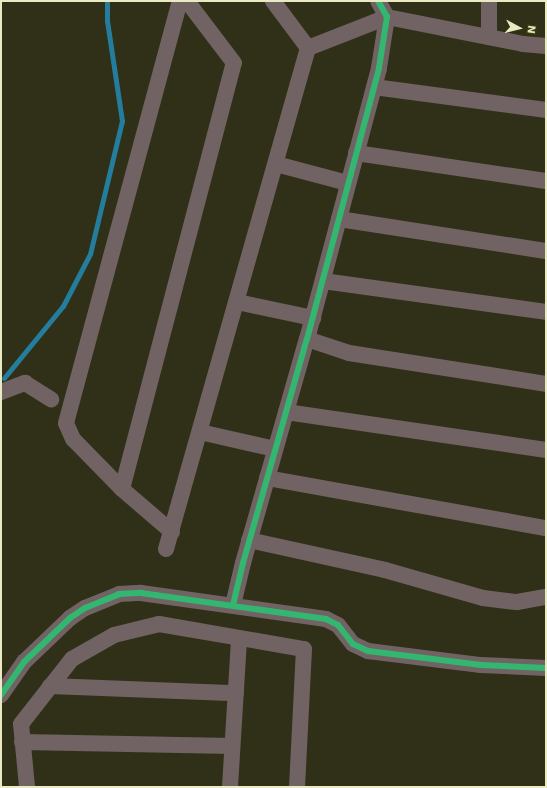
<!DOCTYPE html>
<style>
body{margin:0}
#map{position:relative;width:547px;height:788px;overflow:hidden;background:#303018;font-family:"Work Sans",sans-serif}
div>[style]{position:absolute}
.stream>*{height:5px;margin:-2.5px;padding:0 2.5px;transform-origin:2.5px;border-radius:2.5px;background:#257d9d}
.street>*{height:16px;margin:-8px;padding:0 8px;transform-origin:8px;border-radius:8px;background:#716364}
.cycleway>*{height:6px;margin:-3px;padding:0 3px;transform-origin:3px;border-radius:3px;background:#33b770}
span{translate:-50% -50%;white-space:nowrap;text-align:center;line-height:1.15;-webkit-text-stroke:4px #3b3b0e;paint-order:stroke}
.frame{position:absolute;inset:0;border:2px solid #e9eac2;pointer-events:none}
.north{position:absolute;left:499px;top:8px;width:40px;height:40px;-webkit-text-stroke:3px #3b3b0e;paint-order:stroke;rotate:97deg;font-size:11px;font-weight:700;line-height:16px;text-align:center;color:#e9eac2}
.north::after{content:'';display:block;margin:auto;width:14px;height:18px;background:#e9eac2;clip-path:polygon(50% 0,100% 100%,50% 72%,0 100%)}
</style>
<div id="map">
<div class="stream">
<div style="left:4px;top:378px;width:93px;rotate:-50.7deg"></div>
<div style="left:63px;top:306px;width:59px;rotate:-62.6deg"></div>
<div style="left:90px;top:254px;width:137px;rotate:-76.5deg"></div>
<div style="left:122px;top:121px;width:101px;rotate:-98.5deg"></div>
<div style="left:107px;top:21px;width:20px;rotate:-90deg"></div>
</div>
<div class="street">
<div style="left:489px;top:37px;width:36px;rotate:-90deg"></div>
<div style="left:308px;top:48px;width:85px;rotate:-21.4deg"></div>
<div style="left:387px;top:17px;width:139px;rotate:11.2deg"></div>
<div style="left:523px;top:44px;width:23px;rotate:5deg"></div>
<div style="left:374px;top:87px;width:174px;rotate:7.6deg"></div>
<div style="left:356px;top:153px;width:192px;rotate:8.4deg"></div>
<div style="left:276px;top:164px;width:74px;rotate:14.8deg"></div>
<div style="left:339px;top:219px;width:209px;rotate:8.8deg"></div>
<div style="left:323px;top:281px;width:225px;rotate:7.9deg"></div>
<div style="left:237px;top:302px;width:78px;rotate:11.9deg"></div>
<div style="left:307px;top:339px;width:44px;rotate:18.4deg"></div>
<div style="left:349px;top:353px;width:199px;rotate:8.9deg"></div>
<div style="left:1px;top:392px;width:26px;rotate:-21deg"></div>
<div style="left:25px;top:383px;width:31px;rotate:32deg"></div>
<div style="left:286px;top:412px;width:263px;rotate:8.3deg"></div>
<div style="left:200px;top:432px;width:77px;rotate:12.8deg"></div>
<div style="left:267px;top:478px;width:283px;rotate:10.2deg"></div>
<div style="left:122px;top:489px;width:440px;rotate:-75.3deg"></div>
<div style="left:234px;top:63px;width:78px;rotate:-127.2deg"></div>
<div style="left:172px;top:532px;width:66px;rotate:-139.3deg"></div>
<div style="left:122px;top:489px;width:70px;rotate:-134.4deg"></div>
<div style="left:73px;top:439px;width:17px;rotate:-114deg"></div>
<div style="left:66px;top:423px;width:437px;rotate:-74.9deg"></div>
<div style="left:249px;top:540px;width:139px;rotate:12.4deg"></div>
<div style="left:385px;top:570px;width:102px;rotate:15.9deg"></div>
<div style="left:483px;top:598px;width:34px;rotate:7deg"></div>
<div style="left:517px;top:602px;width:29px;rotate:-10deg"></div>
<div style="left:166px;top:549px;width:521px;rotate:-74.18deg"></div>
<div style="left:308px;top:48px;width:59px;rotate:-126.7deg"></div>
<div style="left:233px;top:605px;width:43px;rotate:-76.6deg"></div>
<div style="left:243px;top:563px;width:233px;rotate:-74.1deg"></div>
<div style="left:307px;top:339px;width:280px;rotate:-75.1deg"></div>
<div style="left:379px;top:68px;width:52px;rotate:-81.1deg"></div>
<div style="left:387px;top:17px;width:18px;rotate:-119deg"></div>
<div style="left:50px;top:686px;width:186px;rotate:2.2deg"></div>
<div style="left:1px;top:695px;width:40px;rotate:-55.1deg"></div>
<div style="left:24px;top:662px;width:64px;rotate:-43.7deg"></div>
<div style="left:70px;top:618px;width:18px;rotate:-34deg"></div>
<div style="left:85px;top:608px;width:37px;rotate:-22deg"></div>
<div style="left:119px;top:594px;width:22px;rotate:-3deg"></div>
<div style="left:141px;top:593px;width:187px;rotate:8deg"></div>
<div style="left:326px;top:619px;width:13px;rotate:27deg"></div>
<div style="left:338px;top:625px;width:24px;rotate:52deg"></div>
<div style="left:353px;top:644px;width:17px;rotate:25deg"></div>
<div style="left:368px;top:651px;width:114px;rotate:7.1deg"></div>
<div style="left:481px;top:665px;width:65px;rotate:2.6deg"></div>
<div style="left:22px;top:742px;width:210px;rotate:1.1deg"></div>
<div style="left:27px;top:787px;width:63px;rotate:-95.4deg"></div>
<div style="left:21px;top:724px;width:83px;rotate:-51.9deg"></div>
<div style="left:72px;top:659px;width:48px;rotate:-29.7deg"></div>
<div style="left:114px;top:635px;width:46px;rotate:-13.7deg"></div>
<div style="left:159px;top:624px;width:147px;rotate:9.8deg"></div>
<div style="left:304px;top:649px;width:138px;rotate:92.9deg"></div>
<div style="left:230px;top:787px;width:148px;rotate:-86.5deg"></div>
</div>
<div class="cycleway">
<div style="left:233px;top:605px;width:43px;rotate:-76.6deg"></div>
<div style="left:243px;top:563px;width:233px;rotate:-74.1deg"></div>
<div style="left:307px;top:339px;width:280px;rotate:-75.1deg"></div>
<div style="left:379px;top:68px;width:52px;rotate:-81.1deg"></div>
<div style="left:387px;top:17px;width:18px;rotate:-119deg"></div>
<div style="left:1px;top:695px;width:40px;rotate:-55.1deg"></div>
<div style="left:24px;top:662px;width:64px;rotate:-43.7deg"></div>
<div style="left:70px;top:618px;width:18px;rotate:-34deg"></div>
<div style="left:85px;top:608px;width:37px;rotate:-22deg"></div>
<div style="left:119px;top:594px;width:22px;rotate:-3deg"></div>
<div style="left:141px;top:593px;width:187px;rotate:8deg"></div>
<div style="left:326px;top:619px;width:13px;rotate:27deg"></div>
<div style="left:338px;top:625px;width:24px;rotate:52deg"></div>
<div style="left:353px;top:644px;width:17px;rotate:25deg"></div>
<div style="left:368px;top:651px;width:114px;rotate:7.1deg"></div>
<div style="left:481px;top:665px;width:65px;rotate:2.6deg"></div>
</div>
<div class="frame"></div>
<div class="north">N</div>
</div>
